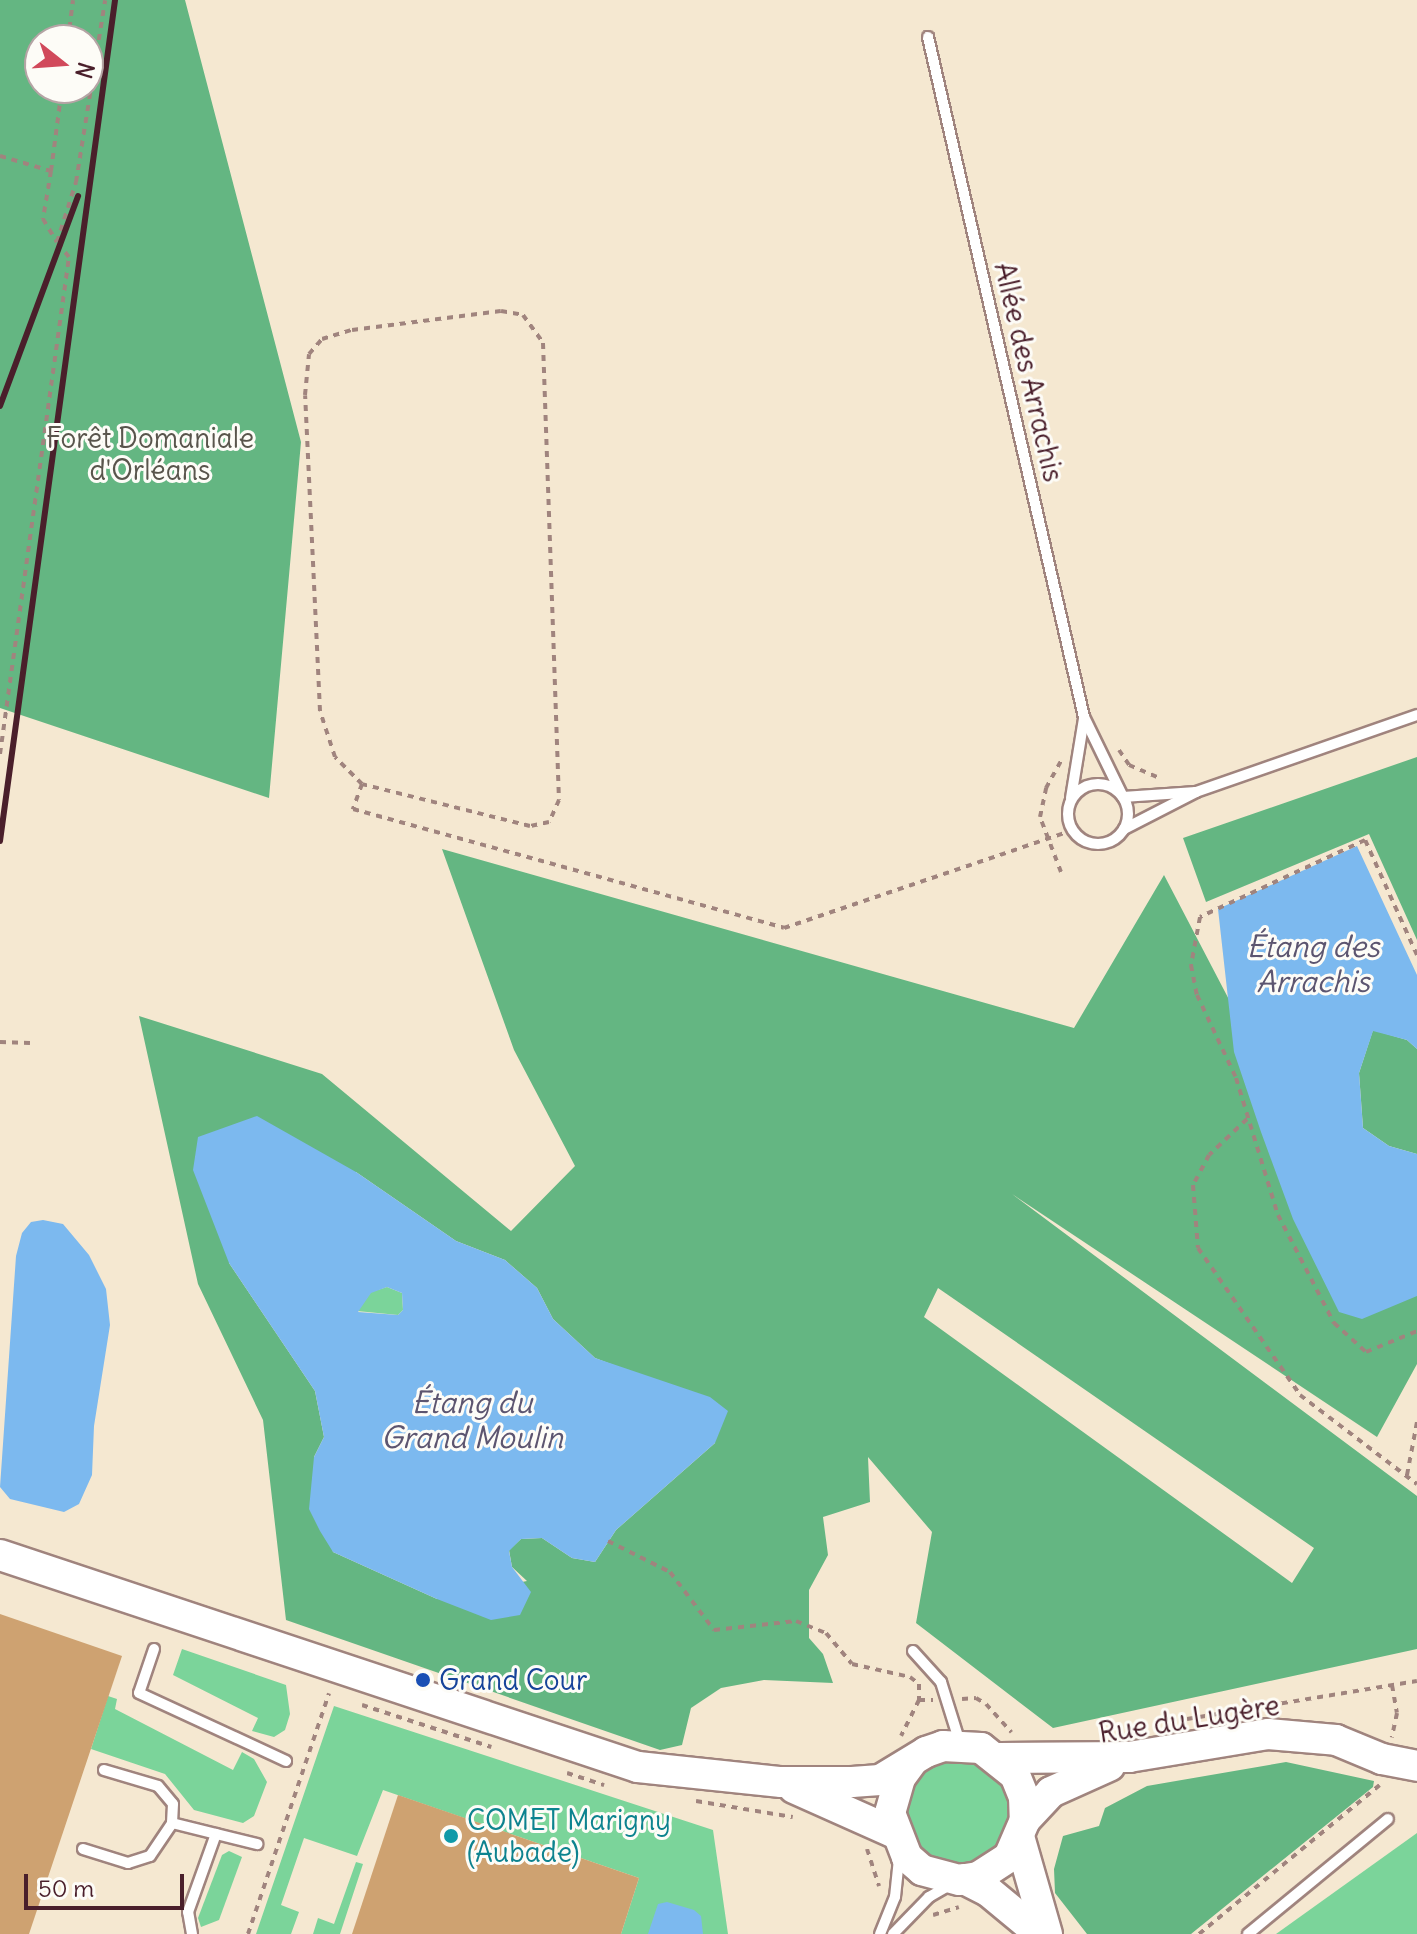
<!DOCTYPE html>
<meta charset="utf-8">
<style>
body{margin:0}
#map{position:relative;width:1417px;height:1934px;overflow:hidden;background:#f5e8d1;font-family:Delius,sans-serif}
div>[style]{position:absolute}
.green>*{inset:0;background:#7bd49a}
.round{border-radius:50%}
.forest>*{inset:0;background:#64b682}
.water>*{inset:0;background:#7cb9ef}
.building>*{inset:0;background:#cea271}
.path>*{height:4px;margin-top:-2px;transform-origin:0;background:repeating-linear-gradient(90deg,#a0847e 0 6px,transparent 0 12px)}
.roads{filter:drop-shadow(2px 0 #a0847e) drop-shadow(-2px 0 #a0847e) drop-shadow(0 2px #a0847e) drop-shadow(0 -2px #a0847e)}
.lane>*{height:10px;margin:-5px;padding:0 5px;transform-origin:5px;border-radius:5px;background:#fff}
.lane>.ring{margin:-5px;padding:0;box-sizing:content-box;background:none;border:10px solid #fff;border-radius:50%}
.secondary>*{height:30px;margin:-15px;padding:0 15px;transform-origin:15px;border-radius:15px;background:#fff}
.rail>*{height:6px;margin:-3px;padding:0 3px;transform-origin:3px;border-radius:3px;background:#4a1f2b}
.dots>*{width:22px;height:22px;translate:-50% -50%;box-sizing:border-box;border:4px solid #fdfcf7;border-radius:50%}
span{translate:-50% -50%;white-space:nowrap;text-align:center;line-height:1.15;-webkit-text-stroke:6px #fdfcf7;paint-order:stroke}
.street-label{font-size:28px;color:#4a1f2b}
.park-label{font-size:28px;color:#59554c}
.transit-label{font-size:28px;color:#164399}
.left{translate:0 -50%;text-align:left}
.culture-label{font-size:28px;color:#0d838f}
.water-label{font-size:30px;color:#5c5570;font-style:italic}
.north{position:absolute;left:24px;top:24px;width:80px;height:80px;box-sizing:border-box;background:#fdfcf7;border:2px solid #b5a4a5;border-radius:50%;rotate:107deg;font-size:22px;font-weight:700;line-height:32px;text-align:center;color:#4a1f2b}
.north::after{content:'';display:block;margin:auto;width:28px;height:36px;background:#d1495b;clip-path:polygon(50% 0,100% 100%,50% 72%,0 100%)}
.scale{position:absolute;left:24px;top:1874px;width:160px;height:36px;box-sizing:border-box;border:4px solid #4a1f2b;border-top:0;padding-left:10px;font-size:24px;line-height:28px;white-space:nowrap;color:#4a1f2b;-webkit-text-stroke:6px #fdfcf7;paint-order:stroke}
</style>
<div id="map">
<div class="green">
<div style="clip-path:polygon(387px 1287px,402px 1293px,403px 1310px,398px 1315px,357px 1311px,371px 1292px)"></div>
<div style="clip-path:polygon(182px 1649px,286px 1685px,290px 1714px,285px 1730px,274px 1737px,252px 1731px,258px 1718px,173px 1675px)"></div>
<div style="clip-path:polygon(108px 1696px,117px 1699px,115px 1709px,233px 1770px,242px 1752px,254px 1759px,267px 1782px,254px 1816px,243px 1823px,194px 1810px,165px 1774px,91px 1749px)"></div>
<div style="clip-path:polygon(334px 1706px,713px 1830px,728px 1934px,621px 1934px,639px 1878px,383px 1790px,357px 1856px,304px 1838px,281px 1905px,299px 1912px,291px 1934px,256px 1934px)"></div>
<div class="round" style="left:906px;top:1759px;width:104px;height:104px"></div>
<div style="clip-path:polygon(1417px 1833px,1417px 1934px,1276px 1934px)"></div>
<div style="clip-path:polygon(229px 1851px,242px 1857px,219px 1920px,201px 1927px,198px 1918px,222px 1855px)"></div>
<div style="clip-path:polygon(356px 1862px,363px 1864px,340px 1934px,313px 1934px,318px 1918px,334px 1924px)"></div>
</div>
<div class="forest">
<div style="clip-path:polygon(evenodd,0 0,185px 0,301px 442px,269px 798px,0 708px,0 0,40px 40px,88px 40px,88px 88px,40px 88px,40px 40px)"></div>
<div style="clip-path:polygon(1417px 757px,1417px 940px,1369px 834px,1206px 902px,1183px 838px)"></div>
<div style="clip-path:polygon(evenodd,442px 849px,1074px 1028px,1164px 875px,1366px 1262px,1417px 1295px,1417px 1364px,1377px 1437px,1012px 1194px,1417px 1496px,1417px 1649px,1053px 1728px,916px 1623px,932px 1532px,868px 1457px,870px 1502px,823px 1517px,828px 1555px,809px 1590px,809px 1638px,823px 1654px,833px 1683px,764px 1680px,721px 1688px,691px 1708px,682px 1745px,660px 1750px,286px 1620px,263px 1420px,198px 1284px,139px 1016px,322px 1074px,511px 1231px,575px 1166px,514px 1050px,442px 849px,356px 1172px,456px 1241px,505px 1260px,537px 1288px,553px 1319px,595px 1358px,666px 1385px,715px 1443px,616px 1530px,595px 1562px,572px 1558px,542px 1538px,521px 1539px,509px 1550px,512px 1567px,527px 1581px,437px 1599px,333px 1552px,314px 1457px,324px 1437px,315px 1391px,229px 1263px,356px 1172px,442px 849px,938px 1288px,1314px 1548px,1292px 1583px,924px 1317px,938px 1288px)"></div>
<div style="clip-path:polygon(1373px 1030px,1407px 1040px,1417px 1049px,1417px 1154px,1389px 1146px,1363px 1128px,1359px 1073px)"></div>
<div style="clip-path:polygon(1286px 1762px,1374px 1781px,1373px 1787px,1191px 1934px,1087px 1934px,1055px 1893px,1054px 1869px,1063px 1836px,1099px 1826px,1105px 1808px,1147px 1786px)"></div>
</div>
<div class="water">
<div style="clip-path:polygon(1357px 846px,1417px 975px,1417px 1049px,1407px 1040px,1373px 1031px,1359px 1073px,1363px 1128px,1389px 1146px,1417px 1154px,1417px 1296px,1362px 1319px,1339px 1312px,1293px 1219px,1261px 1132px,1234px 1052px,1218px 909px)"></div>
<div style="clip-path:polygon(evenodd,257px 1116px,356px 1172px,456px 1241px,505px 1260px,537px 1288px,553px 1319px,595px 1358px,710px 1397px,728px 1411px,715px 1443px,616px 1530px,595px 1562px,572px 1558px,542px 1538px,521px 1539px,509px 1551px,512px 1567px,531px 1592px,520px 1615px,491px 1620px,437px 1599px,333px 1552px,320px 1531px,309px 1509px,314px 1457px,324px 1437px,315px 1391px,229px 1263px,193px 1170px,198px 1137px,257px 1116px,387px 1287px,402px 1293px,403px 1310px,398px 1315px,358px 1312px,371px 1293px,387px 1287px)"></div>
<div style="clip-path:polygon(43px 1220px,63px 1224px,89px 1255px,106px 1289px,110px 1325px,94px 1426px,92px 1475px,79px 1504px,64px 1512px,10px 1499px,0 1487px,16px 1256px,22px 1233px,31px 1222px)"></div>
<div style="clip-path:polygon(667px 1902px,694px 1910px,701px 1916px,703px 1934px,648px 1934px,658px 1904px)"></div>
</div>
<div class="building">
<div style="clip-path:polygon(0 1614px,122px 1656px,29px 1934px,0 1934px)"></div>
<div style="clip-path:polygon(398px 1795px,639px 1878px,621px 1934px,352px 1934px)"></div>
</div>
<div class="path">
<div style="left:68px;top:40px;width:40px;rotate:-82.9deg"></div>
<div style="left:0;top:156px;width:53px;rotate:16.4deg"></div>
<div style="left:51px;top:171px;width:84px;rotate:-82.5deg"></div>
<div style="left:51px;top:171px;width:49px;rotate:99.5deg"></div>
<div style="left:43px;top:219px;width:27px;rotate:59deg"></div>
<div style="left:501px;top:311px;width:22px;rotate:10deg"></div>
<div style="left:523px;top:315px;width:34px;rotate:54deg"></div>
<div style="left:543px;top:343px;width:457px;rotate:88deg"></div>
<div style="left:559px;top:800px;width:24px;rotate:114deg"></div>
<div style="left:549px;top:822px;width:19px;rotate:168deg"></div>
<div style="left:530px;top:826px;width:173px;rotate:-166deg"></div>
<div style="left:362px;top:784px;width:38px;rotate:-135deg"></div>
<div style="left:335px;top:757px;width:48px;rotate:-108.1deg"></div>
<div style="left:320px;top:711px;width:316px;rotate:-92.7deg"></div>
<div style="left:305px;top:395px;width:41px;rotate:-84.4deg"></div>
<div style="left:309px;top:354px;width:20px;rotate:-49deg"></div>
<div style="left:322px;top:339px;width:31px;rotate:-17deg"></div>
<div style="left:352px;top:330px;width:150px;rotate:-7.3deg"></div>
<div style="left:1119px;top:750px;width:18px;rotate:56deg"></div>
<div style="left:1129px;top:765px;width:34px;rotate:23deg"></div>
<div style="left:0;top:754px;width:502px;rotate:-82.1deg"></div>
<div style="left:69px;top:257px;width:19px;rotate:-129deg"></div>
<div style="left:57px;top:242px;width:63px;rotate:-72.4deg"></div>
<div style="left:76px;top:182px;width:184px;rotate:-80.9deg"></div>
<div style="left:362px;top:784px;width:27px;rotate:110deg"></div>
<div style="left:353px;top:809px;width:447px;rotate:15.4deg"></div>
<div style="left:784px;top:928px;width:305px;rotate:-18.7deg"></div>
<div style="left:1061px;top:872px;width:59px;rotate:-110.9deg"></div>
<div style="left:1040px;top:817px;width:30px;rotate:-78deg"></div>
<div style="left:1046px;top:788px;width:35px;rotate:-61deg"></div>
<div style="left:1417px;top:955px;width:126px;rotate:-114.3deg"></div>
<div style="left:1365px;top:840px;width:182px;rotate:155deg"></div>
<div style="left:1200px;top:917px;width:49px;rotate:100.6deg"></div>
<div style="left:1191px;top:965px;width:31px;rotate:79deg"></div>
<div style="left:1197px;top:995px;width:92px;rotate:64.8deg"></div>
<div style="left:1236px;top:1078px;width:143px;rotate:73deg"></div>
<div style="left:1278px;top:1215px;width:122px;rotate:62.6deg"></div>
<div style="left:1334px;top:1323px;width:43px;rotate:42.2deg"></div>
<div style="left:1366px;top:1352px;width:55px;rotate:-22.4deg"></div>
<div style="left:0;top:1042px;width:30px;rotate:2deg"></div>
<div style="left:1247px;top:1119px;width:52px;rotate:136.5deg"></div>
<div style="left:1209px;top:1155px;width:34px;rotate:118deg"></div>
<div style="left:1193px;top:1185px;width:63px;rotate:85.5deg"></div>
<div style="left:1198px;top:1248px;width:179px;rotate:55.2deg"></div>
<div style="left:1300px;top:1395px;width:147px;rotate:37.3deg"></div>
<div style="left:1407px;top:1475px;width:54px;rotate:-79.3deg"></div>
<div style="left:608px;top:1541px;width:69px;rotate:26.6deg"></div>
<div style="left:670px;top:1572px;width:73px;rotate:52.8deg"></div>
<div style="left:714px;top:1630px;width:82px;rotate:-6.3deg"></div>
<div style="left:796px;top:1621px;width:32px;rotate:22deg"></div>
<div style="left:826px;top:1633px;width:40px;rotate:50deg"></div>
<div style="left:852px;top:1664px;width:59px;rotate:12.6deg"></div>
<div style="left:910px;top:1677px;width:11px;rotate:38deg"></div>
<div style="left:919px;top:1684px;width:16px;rotate:90deg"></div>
<div style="left:919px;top:1700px;width:40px;rotate:116.6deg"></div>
<div style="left:1392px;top:1685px;width:28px;rotate:80deg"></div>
<div style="left:1397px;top:1713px;width:25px;rotate:102deg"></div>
<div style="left:962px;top:1699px;width:14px;rotate:-4deg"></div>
<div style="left:976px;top:1698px;width:12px;rotate:31deg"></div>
<div style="left:986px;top:1704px;width:38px;rotate:48deg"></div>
<div style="left:919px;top:1700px;width:14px"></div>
<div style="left:362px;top:1705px;width:136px;rotate:18deg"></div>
<div style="left:1187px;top:1719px;width:233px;rotate:-9.4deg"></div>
<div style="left:567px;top:1773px;width:39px;rotate:18deg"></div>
<div style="left:696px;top:1801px;width:98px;rotate:9.4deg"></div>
<div style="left:867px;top:1849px;width:39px;rotate:72deg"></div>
<div style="left:933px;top:1915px;width:27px;rotate:-17deg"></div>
<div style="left:248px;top:1934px;width:254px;rotate:-71.4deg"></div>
<div style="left:1199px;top:1934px;width:234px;rotate:-39.5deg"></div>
</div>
<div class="roads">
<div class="lane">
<div style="left:928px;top:37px;width:698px;rotate:77.08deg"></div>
<div style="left:1084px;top:717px;width:89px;rotate:64deg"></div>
<div style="left:1123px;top:797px;width:73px;rotate:-3.9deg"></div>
<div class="ring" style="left:1068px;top:784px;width:50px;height:50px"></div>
<div style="left:1071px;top:798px;width:80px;rotate:-80.7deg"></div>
<div style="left:1124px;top:829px;width:81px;rotate:-27.2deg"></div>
<div style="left:1196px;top:792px;width:234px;rotate:-19.2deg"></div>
<div style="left:154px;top:1649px;width:46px;rotate:108.8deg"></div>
<div style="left:139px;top:1693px;width:162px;rotate:24.8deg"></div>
<div style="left:913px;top:1651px;width:42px;rotate:47.9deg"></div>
<div style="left:941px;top:1682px;width:64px;rotate:72.7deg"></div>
<div style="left:104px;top:1770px;width:56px;rotate:16.5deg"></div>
<div style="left:158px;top:1786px;width:23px;rotate:50deg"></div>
<div style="left:173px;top:1804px;width:19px;rotate:93deg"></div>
<div style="left:172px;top:1823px;width:88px;rotate:13.9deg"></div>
<div style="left:83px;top:1849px;width:47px;rotate:17.3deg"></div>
<div style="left:128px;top:1863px;width:23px;rotate:-18deg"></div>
<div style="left:150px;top:1856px;width:40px;rotate:-56deg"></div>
<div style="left:192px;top:1934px;width:22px;rotate:-100deg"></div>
<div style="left:188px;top:1912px;width:83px;rotate:-70.3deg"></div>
<div style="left:880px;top:1934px;width:40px;rotate:-68deg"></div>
<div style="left:895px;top:1897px;width:38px;rotate:-84deg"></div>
<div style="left:893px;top:1934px;width:52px;rotate:-45.8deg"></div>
<div style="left:929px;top:1897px;width:22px;rotate:-30deg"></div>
<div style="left:1248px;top:1934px;width:181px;rotate:-39.4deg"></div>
</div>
<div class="secondary">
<div style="left:0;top:1555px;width:672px;rotate:18.38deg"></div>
<div style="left:638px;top:1767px;width:144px;rotate:6deg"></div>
<div style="left:781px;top:1782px;width:71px"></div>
<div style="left:852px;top:1782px;width:28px;rotate:-4deg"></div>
<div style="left:880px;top:1780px;width:54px;rotate:-31.3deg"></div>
<div style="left:926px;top:1752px;width:18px;rotate:-19deg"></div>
<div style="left:943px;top:1746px;width:38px;rotate:3deg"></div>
<div style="left:981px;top:1748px;width:43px;rotate:38.5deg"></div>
<div style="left:1015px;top:1775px;width:24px;rotate:68deg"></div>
<div style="left:1024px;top:1797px;width:23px;rotate:88deg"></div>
<div style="left:1025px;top:1820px;width:40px;rotate:113.4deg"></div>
<div style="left:1009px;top:1857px;width:37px;rotate:147deg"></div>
<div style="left:978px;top:1877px;width:19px;rotate:171deg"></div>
<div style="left:959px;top:1880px;width:38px;rotate:-165deg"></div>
<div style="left:922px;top:1870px;width:20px;rotate:-139deg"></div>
<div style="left:907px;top:1857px;width:47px;rotate:-111.1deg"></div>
<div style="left:890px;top:1813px;width:36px;rotate:-74deg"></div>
<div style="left:900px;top:1778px;width:19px;rotate:-54deg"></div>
<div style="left:1000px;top:1758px;width:129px;rotate:-0.4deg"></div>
<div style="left:1129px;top:1757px;width:141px;rotate:-9.4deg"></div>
<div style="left:1268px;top:1734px;width:68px;rotate:5deg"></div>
<div style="left:1336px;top:1740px;width:50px;rotate:22.4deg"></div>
<div style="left:1382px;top:1759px;width:36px;rotate:11deg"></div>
<div style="left:794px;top:1788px;width:108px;rotate:24deg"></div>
<div style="left:1025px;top:1820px;width:38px;rotate:-47deg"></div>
<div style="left:1051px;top:1792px;width:64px;rotate:-24.1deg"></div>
<div style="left:1020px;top:1840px;width:98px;rotate:74deg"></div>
<div style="left:964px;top:1879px;width:27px;rotate:27deg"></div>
<div style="left:988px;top:1891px;width:67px;rotate:39.6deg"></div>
</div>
</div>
<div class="rail">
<div style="left:0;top:406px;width:224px;rotate:-69.6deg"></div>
<div style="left:0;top:841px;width:849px;rotate:-82.21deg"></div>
</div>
<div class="dots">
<div style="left:423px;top:1680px;background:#1a4fb4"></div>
<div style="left:451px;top:1836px;background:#0f9aa8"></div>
</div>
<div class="street-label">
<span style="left:1029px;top:372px;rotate:77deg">Allée des Arrachis</span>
<span style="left:1189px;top:1719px;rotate:-9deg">Rue du Lugère</span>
</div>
<div class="park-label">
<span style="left:150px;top:454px">Forêt Domaniale<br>d'Orléans</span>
</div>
<div class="transit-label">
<span class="left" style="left:439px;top:1680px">Grand Cour</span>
</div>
<div class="culture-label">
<span class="left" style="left:467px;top:1836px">COMET Marigny<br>(Aubade)</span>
</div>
<div class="water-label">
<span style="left:1313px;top:963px">Étang des<br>Arrachis</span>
<span style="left:472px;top:1419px">Étang du<br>Grand Moulin</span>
</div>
<div class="north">N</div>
<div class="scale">50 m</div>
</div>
